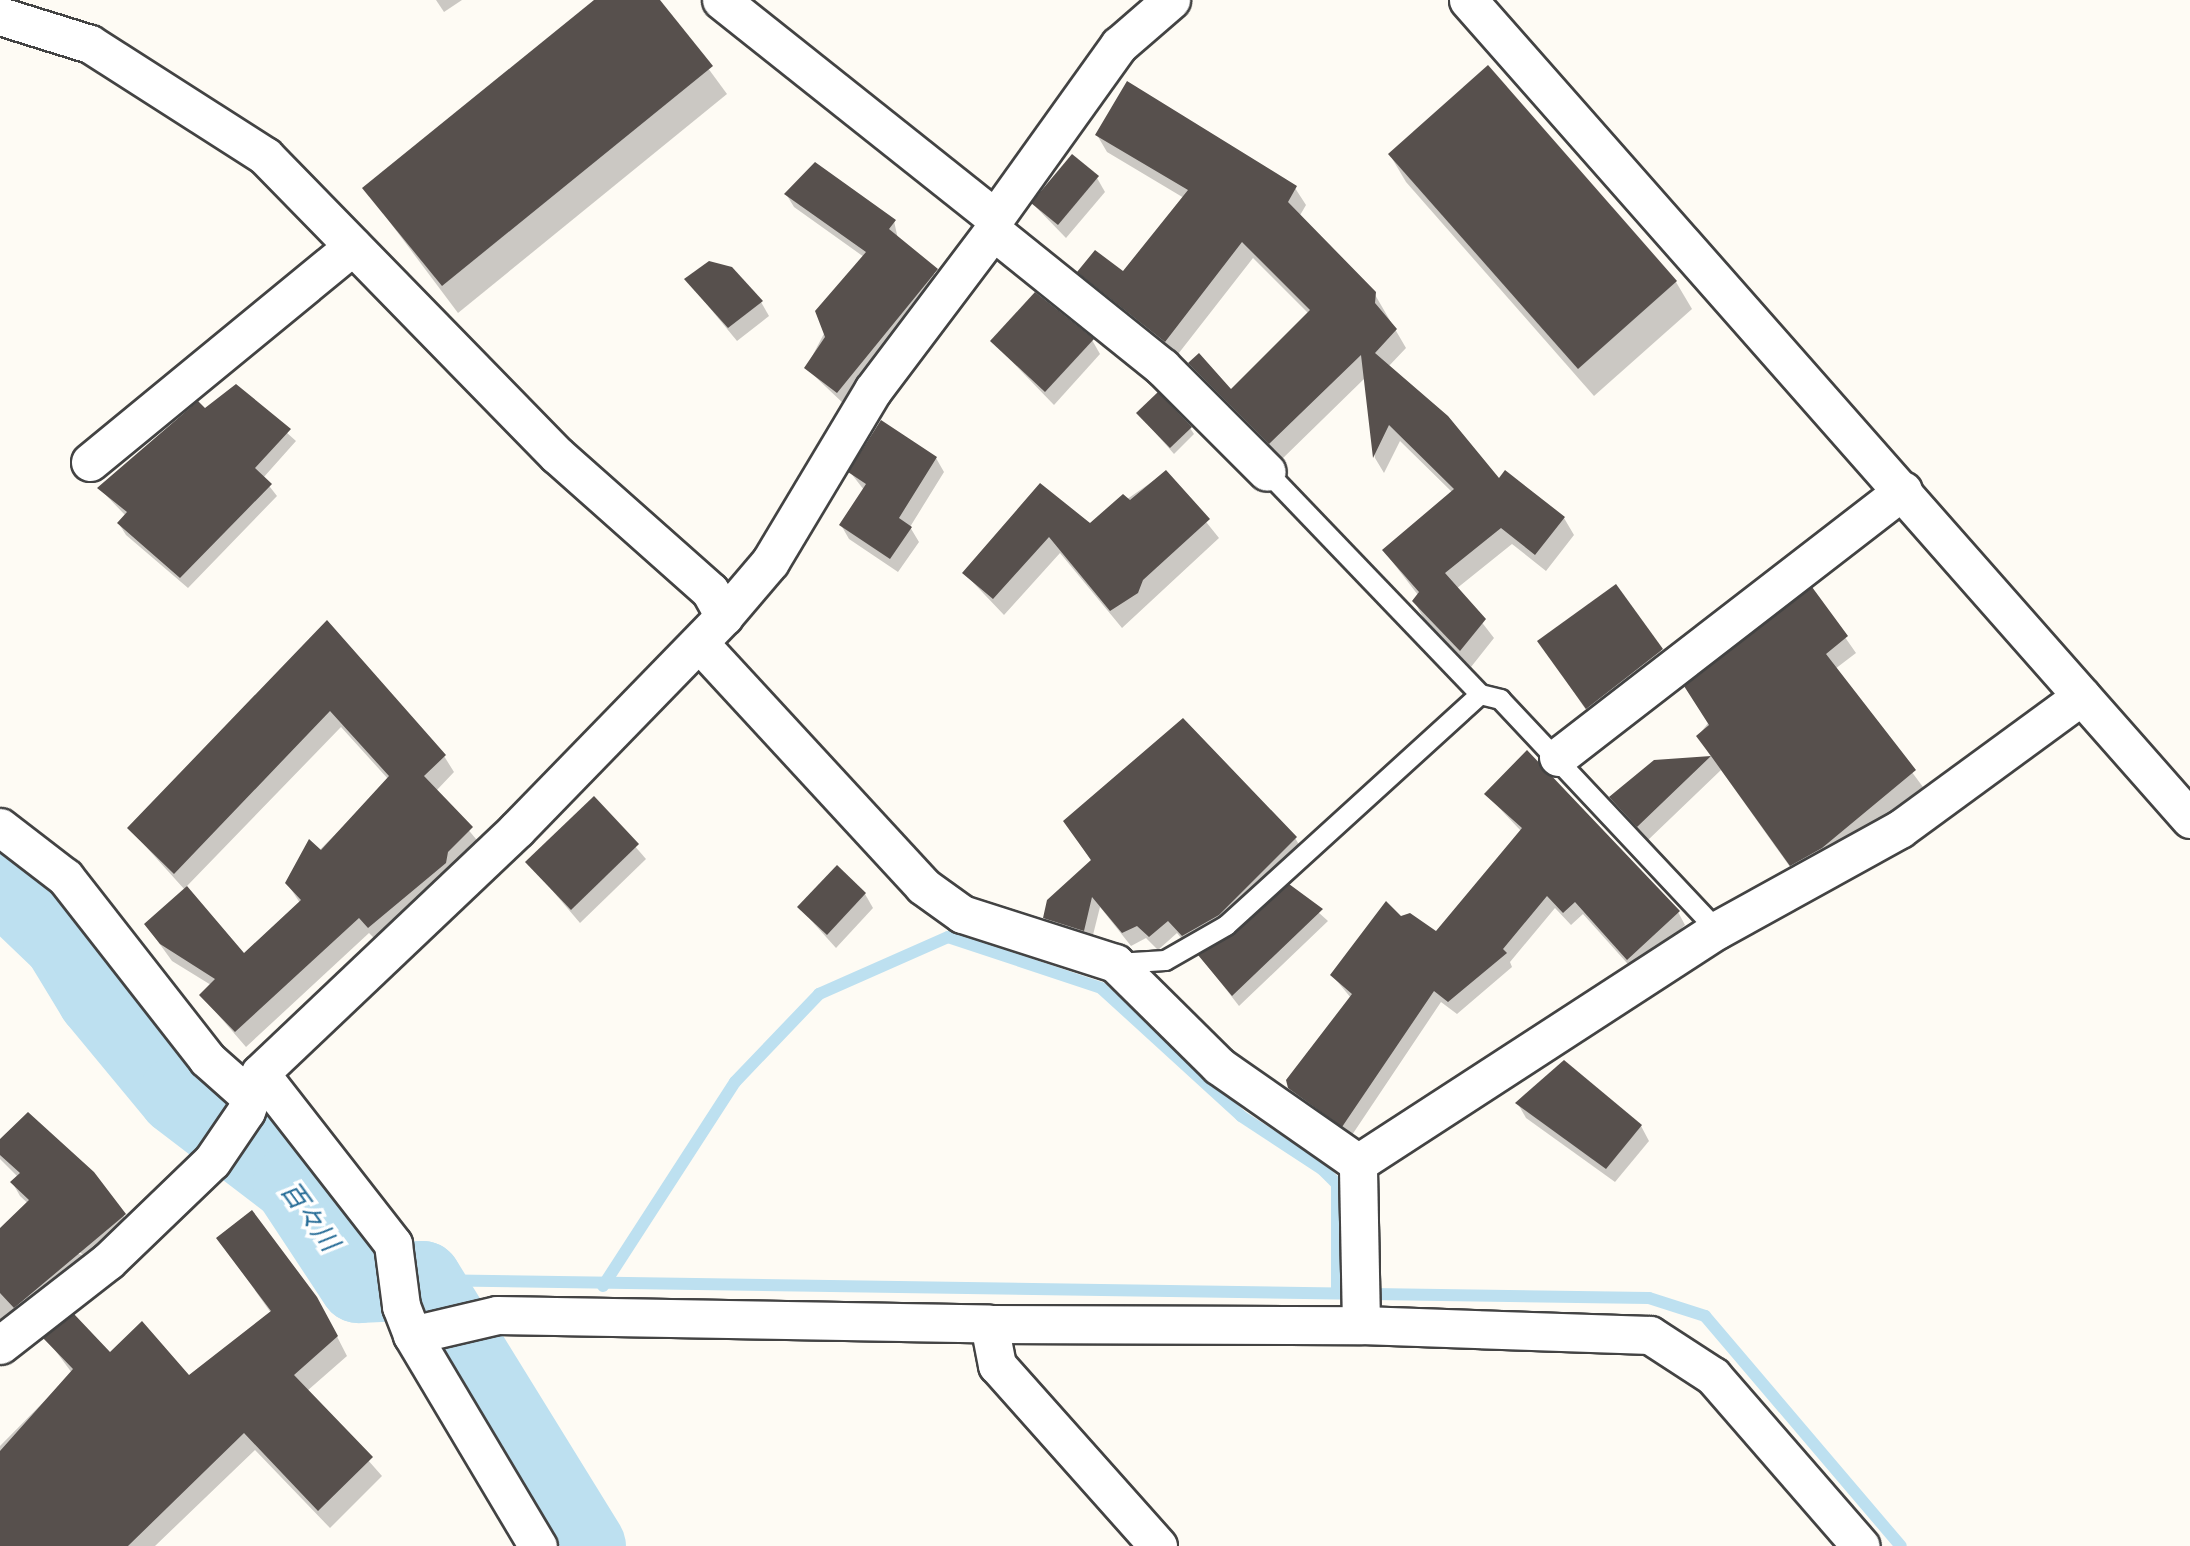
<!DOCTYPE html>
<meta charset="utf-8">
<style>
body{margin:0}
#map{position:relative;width:2190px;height:1546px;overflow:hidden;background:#fefbf4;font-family:"Noto Serif","Noto Sans JP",serif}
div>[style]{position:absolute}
.shadow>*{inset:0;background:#0003}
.stream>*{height:12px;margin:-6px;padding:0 6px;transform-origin:6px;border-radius:6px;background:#bde0f0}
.river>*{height:79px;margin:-39.5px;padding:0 39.5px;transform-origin:39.5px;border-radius:39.5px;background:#bde0f0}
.building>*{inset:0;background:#57504d}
.roads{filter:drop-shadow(2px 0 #434343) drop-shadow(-2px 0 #434343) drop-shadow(0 2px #434343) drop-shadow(0 -2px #434343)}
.lane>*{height:19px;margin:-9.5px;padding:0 9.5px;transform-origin:9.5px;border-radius:9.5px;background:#fff}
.street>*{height:37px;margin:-18.5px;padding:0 18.5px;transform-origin:18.5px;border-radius:18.5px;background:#fff}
span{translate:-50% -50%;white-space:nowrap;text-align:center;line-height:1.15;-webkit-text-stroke:7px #fff;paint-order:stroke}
.water-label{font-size:26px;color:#256b96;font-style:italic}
</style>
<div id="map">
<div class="shadow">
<div style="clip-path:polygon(436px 0,462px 0,444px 12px)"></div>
<div style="clip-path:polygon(596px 0,658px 0,727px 94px,458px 313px,365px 189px)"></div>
<div style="clip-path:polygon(1488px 68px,1676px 282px,1692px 309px,1594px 396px,1406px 182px,1390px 155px)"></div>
<div style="clip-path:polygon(1097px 135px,1295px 188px,1306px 205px,1299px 217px,1374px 293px,1406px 348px,1388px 367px,1499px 481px,1564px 518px,1574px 535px,1546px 571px,1512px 544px,1456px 589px,1494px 638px,1471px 667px,1424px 619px,1414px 601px,1418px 595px,1384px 551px,1453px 493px,1400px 441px,1384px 473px,1375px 458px,1365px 378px,1280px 461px,1190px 364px,1230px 391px,1309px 314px,1253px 258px,1175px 358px,1089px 289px,1079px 272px,1123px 273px,1184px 198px,1107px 152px)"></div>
<div style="clip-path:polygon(1097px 178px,1105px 192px,1066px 238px,1033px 204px)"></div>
<div style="clip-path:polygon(786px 194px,894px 221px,898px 239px,944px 284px,845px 405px,806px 368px,864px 257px,794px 207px)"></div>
<div style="clip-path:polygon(686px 279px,761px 302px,769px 316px,737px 341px)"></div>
<div style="clip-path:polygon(1092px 340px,1100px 354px,1054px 405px,992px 341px)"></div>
<div style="clip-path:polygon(236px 387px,296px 441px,263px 478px,277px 496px,188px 588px,126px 535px,119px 524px,126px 516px,99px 488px)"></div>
<div style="clip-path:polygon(1138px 413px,1190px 428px,1194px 434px,1174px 454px)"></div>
<div style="clip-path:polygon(936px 458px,944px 472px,910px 527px,919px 542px,898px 572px,849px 539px,841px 525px,864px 490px,850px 472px)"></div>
<div style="clip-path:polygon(1166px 472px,1219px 538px,1122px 628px,1060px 553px,1004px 615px,964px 573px,1040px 485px,1090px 525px)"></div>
<div style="clip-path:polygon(1812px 590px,1856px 653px,1835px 669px,1923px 787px,1831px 864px,1800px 881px,1721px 770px,1647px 841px,1611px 798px,1655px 761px,1711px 757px,1698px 736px)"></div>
<div style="clip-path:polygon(evenodd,327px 623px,444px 756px,454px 772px,436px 791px,481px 845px,379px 943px,369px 933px,246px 1047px,201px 995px,211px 985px,172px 961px,146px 925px,185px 890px,129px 828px,327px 623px,341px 727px,389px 780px,287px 883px,300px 903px,244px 955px,186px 887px,341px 727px)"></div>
<div style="clip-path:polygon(1539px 641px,1661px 650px,1673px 671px,1599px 729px)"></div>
<div style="clip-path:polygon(1486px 794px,1678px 912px,1685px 925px,1635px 972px,1583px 914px,1571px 925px,1555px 908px,1510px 962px,1512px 967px,1457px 1014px,1441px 1002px,1350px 1138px,1297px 1101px,1289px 1088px,1351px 998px,1332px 975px,1401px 918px,1436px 934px,1521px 831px)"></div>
<div style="clip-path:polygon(594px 799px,646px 859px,580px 923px,528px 862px)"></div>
<div style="clip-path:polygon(1065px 821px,1295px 838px,1303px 851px,1190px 949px,1177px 933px,1158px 950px,1146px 938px,1131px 946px,1100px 907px,1091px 943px,1053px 931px,1045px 918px,1092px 862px)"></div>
<div style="clip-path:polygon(1289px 886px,1328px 921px,1239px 1006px,1200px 956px,1235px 935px)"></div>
<div style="clip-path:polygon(865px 894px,873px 908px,836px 948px,799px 907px)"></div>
<div style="clip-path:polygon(1518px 1104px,1641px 1126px,1649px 1141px,1615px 1182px,1526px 1118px)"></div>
<div style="clip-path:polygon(0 1141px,92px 1173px,133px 1229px,0 1340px,0 1236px,83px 1255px,20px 1196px,12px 1182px,18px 1177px,0 1159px)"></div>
<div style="clip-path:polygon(218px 1238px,327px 1317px,347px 1356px,307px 1391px,382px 1476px,330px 1528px,255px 1450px,155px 1546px,0 1546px,0 1446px,72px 1373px,46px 1338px,189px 1377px,271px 1313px)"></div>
</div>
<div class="stream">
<div style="left:422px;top:1280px;width:1227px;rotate:0.84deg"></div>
<div style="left:1649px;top:1298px;width:59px;rotate:17.8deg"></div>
<div style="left:1705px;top:1316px;width:302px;rotate:49.6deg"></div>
<div style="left:603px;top:1286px;width:243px;rotate:-57.1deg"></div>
<div style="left:735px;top:1082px;width:122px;rotate:-46.3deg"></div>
<div style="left:819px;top:994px;width:141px;rotate:-23.8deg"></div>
<div style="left:948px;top:937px;width:161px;rotate:18.4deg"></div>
<div style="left:1101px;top:988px;width:190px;rotate:42.4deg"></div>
<div style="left:1241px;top:1116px;width:97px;rotate:33.2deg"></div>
<div style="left:1322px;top:1169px;width:21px;rotate:45deg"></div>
<div style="left:1337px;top:1184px;width:106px;rotate:90deg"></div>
</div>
<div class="river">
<div style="left:0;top:882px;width:86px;rotate:43.6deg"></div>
<div style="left:62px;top:941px;width:66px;rotate:58.7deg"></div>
<div style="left:96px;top:997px;width:127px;rotate:50.4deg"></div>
<div style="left:177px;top:1095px;width:145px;rotate:37.4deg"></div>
<div style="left:292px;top:1183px;width:120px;rotate:56.6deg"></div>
<div style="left:358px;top:1283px;width:64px;rotate:-2.7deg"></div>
<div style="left:422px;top:1280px;width:312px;rotate:58.3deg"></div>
</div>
<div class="building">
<div style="clip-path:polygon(594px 0,660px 0,713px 66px,442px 286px,362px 188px)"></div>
<div style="clip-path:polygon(1488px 65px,1677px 281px,1578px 369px,1388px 154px)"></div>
<div style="clip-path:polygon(1127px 81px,1297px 186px,1288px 202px,1376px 292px,1375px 303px,1397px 329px,1375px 353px,1448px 416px,1499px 478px,1505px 470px,1565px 517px,1535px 555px,1501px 528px,1445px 573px,1486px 619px,1460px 651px,1412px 601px,1419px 592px,1382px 550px,1454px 489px,1389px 425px,1373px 458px,1361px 355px,1269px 444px,1188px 363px,1199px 353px,1231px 389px,1310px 310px,1242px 242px,1165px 342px,1077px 272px,1095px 250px,1123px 271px,1188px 190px,1095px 135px)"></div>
<div style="clip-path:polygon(1072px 154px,1099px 176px,1058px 225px,1031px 203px)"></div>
<div style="clip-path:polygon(815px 162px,896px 220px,889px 229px,938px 269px,837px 393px,804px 368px,825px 337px,815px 311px,866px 252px,784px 194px)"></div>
<div style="clip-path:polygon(709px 261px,732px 267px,763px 301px,728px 328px,684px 279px)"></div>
<div style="clip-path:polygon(1035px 292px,1094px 339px,1045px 392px,990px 341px)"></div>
<div style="clip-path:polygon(236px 384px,291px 429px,255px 468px,272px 484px,180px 578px,117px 523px,127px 512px,97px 488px,198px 401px,205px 408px)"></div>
<div style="clip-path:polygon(1158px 392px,1192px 427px,1170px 448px,1136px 413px)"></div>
<div style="clip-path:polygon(881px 420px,937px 457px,899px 518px,912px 527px,890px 559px,839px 525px,866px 484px,848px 472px)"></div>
<div style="clip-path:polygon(1166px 470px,1210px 519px,1143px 580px,1138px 593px,1110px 611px,1049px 537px,993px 599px,962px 573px,1040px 483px,1090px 523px,1123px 494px,1130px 500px)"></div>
<div style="clip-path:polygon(1616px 584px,1663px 649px,1586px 709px,1537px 641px)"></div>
<div style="clip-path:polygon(1812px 587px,1848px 636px,1826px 654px,1916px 770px,1822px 848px,1790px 866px,1711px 756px,1637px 827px,1609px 797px,1654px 760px,1711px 756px,1696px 736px,1709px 725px,1684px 686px)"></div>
<div style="clip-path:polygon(327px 620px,446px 755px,424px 776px,473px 827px,448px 852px,446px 863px,368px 928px,359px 918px,235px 1032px,199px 995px,215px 979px,160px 944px,144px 924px,187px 886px,244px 953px,301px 900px,285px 883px,309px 839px,321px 850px,389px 776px,330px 711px,174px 874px,127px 828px)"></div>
<div style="clip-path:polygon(1183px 718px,1297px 837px,1219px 915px,1182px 936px,1168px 921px,1149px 937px,1137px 926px,1122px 933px,1092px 897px,1084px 931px,1043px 918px,1047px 900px,1091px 860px,1063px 821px)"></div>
<div style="clip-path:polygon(1527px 750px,1680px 911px,1627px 960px,1575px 902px,1563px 913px,1547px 896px,1503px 949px,1507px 953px,1448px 1002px,1434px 991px,1342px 1127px,1288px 1088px,1286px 1080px,1352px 994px,1330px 975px,1386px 901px,1401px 916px,1410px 913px,1436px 931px,1522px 828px,1484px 794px)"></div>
<div style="clip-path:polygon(594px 796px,639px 844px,571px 910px,525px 862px)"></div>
<div style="clip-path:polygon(837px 865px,866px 893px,827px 935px,797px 907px)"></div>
<div style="clip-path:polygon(1289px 884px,1323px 909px,1232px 996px,1198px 955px,1234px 934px)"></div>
<div style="clip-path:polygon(1564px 1060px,1642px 1125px,1606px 1169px,1515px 1103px)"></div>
<div style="clip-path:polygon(28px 1112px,94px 1172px,126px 1214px,14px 1308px,0 1293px,0 1228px,29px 1200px,10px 1182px,20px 1173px,0 1155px,0 1139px)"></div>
<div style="clip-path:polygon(252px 1210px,317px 1297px,338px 1336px,294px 1375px,373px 1457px,318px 1511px,244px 1433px,128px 1546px,0 1546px,0 1451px,73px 1369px,43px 1338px,74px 1314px,110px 1352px,142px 1321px,189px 1375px,271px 1311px,216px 1238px)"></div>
</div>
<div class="roads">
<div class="lane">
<div style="left:1267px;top:472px;width:308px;rotate:46.2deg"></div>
<div style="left:1116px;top:963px;width:49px;rotate:-3.5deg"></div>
<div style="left:1165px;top:960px;width:70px;rotate:-29.8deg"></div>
<div style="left:1226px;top:925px;width:343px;rotate:-42.3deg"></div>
<div style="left:1480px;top:694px;width:21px;rotate:14deg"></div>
<div style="left:1500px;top:699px;width:317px;rotate:46.8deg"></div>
</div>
<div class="street">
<div style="left:721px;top:0;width:350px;rotate:38.5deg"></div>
<div style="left:1468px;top:0;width:1092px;rotate:48.6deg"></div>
<div style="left:0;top:16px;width:94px;rotate:17.3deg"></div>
<div style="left:90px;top:44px;width:208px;rotate:32.6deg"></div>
<div style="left:265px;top:156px;width:418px;rotate:45.7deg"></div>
<div style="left:557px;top:455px;width:205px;rotate:41.6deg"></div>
<div style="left:710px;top:591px;width:29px;rotate:61deg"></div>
<div style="left:993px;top:231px;width:217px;rotate:38.8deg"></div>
<div style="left:1162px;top:367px;width:148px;rotate:45deg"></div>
<div style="left:90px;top:462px;width:340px;rotate:-39.4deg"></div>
<div style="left:700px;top:644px;width:329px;rotate:47.3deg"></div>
<div style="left:923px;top:886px;width:48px;rotate:35.7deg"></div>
<div style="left:962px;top:914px;width:161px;rotate:17.8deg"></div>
<div style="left:1115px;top:963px;width:146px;rotate:44.7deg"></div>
<div style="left:1219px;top:1066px;width:169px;rotate:34.9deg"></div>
<div style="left:1558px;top:757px;width:436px;rotate:-37.7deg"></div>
<div style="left:0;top:827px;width:82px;rotate:37.6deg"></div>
<div style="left:65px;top:877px;width:231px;rotate:52deg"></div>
<div style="left:207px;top:1059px;width:59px;rotate:41.6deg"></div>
<div style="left:260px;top:1073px;width:217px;rotate:52.1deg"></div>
<div style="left:393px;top:1244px;width:63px;rotate:82.6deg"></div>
<div style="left:401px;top:1306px;width:31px;rotate:69deg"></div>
<div style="left:412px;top:1335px;width:87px;rotate:-13.2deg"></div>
<div style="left:497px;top:1315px;width:492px;rotate:1deg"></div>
<div style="left:989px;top:1324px;width:42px;rotate:79deg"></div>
<div style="left:997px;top:1365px;width:242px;rotate:48.3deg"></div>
<div style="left:989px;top:1324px;width:372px;rotate:0.2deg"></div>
<div style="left:1361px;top:1325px;width:289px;rotate:2deg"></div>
<div style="left:1650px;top:1335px;width:75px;rotate:33.1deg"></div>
<div style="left:1713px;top:1376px;width:225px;rotate:49deg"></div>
<div style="left:1361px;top:1325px;width:162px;rotate:-91.1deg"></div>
<div style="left:1358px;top:1163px;width:428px;rotate:-33deg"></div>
<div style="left:1717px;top:930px;width:209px;rotate:-28.9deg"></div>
<div style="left:1900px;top:829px;width:225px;rotate:-36.2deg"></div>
<div style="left:412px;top:1335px;width:246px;rotate:59.2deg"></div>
<div style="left:0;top:1345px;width:137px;rotate:-37.9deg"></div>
<div style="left:108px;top:1261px;width:144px;rotate:-43.9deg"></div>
<div style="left:212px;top:1161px;width:60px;rotate:-55.8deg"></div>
<div style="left:246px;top:1111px;width:40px;rotate:-69.8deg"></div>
<div style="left:260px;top:1073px;width:354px;rotate:-43.5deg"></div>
<div style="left:517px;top:829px;width:297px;rotate:-45.8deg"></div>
<div style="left:724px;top:616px;width:71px;rotate:-49.6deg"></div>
<div style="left:770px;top:562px;width:200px;rotate:-59.1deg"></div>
<div style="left:873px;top:390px;width:199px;rotate:-53deg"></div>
<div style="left:993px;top:231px;width:13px;rotate:-81deg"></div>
<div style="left:995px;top:218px;width:213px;rotate:-54.4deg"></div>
<div style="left:1119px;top:45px;width:69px;rotate:-40.9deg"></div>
</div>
</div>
<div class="water-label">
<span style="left:310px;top:1216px;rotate:54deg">百々川</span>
</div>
</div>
